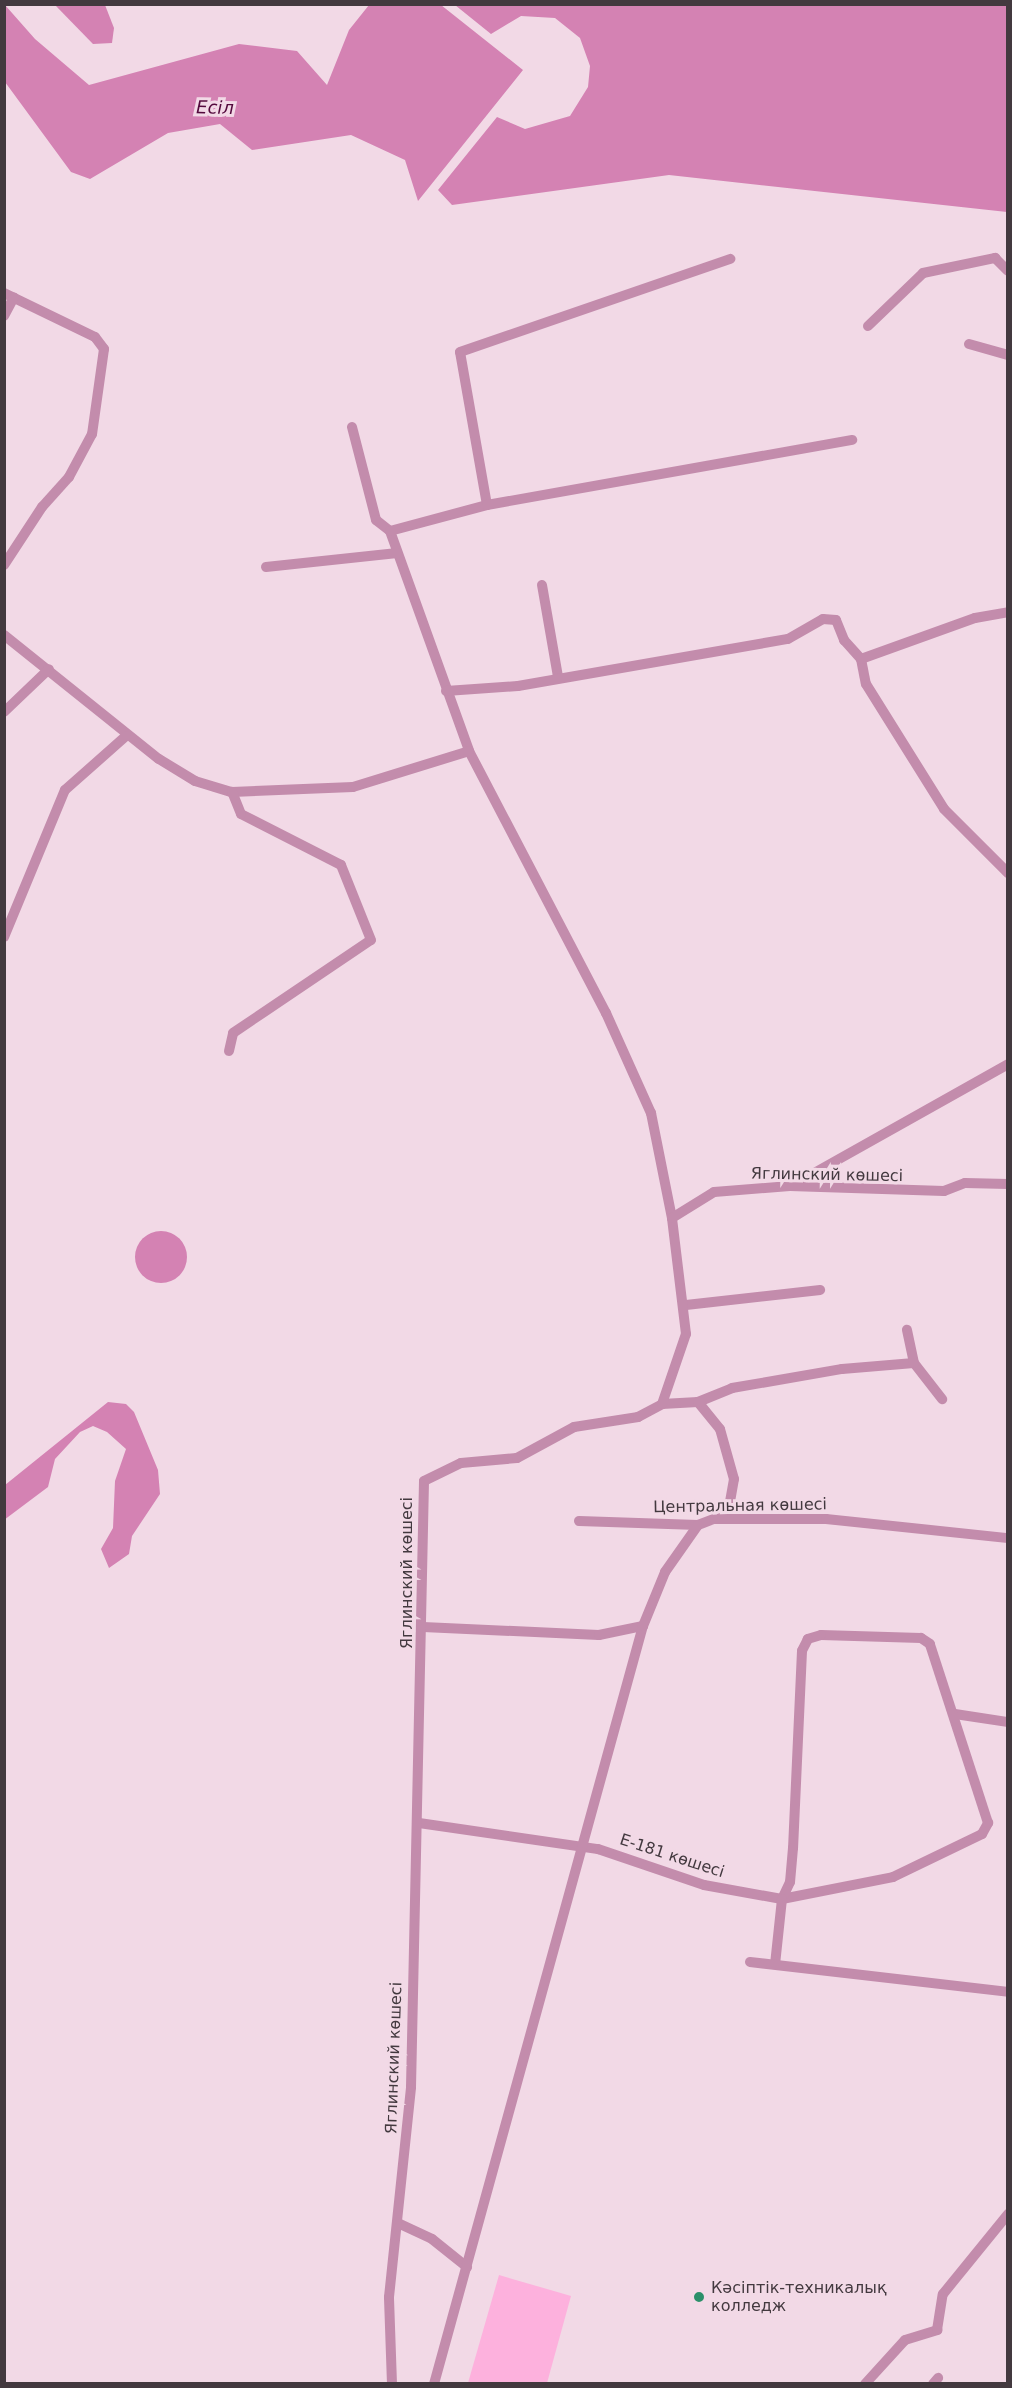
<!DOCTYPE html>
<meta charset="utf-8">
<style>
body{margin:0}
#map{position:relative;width:1012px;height:2388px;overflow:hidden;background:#f2d9e6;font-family:"DejaVu Sans",sans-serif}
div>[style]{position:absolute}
.green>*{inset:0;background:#fdb1dd}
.water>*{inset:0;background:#d482b3}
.round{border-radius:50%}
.minor>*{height:10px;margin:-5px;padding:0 5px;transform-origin:5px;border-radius:5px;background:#c38cac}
.dots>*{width:16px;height:16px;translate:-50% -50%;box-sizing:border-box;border:3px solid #f2d9e6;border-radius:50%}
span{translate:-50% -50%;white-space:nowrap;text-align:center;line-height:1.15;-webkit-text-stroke:6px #f2d9e6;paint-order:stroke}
.street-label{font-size:16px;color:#43393f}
.poi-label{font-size:16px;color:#43393f}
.left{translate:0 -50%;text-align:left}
.water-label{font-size:18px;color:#54093d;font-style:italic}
.frame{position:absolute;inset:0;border:6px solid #43393f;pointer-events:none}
</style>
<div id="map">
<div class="green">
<div style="clip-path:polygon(499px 2275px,571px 2296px,547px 2383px,468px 2383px)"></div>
</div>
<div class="water">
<div style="clip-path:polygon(55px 5px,105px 5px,114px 28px,112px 43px,93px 44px)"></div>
<div style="clip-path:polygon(369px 5px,441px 5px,523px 70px,418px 201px,405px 160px,351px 135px,252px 150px,220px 124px,168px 133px,90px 179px,71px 172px,5px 82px,5px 5px,35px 39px,89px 85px,239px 44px,297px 51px,327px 85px,349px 30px)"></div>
<div style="clip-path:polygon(455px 5px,1007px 5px,1007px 212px,669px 175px,452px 205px,438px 190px,497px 117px,525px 129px,570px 116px,588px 87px,590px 66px,580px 38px,555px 18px,521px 16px,491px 34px)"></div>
<div class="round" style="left:135px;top:1231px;width:52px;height:52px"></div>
<div style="clip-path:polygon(108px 1402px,126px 1404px,134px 1412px,158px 1470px,160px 1494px,132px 1536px,129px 1554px,109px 1568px,101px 1549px,113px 1528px,115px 1481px,126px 1449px,107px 1432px,93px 1426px,80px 1432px,55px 1459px,48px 1487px,4px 1520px,5px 1485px)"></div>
</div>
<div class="minor">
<div style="left:4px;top:293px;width:101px;rotate:25.8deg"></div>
<div style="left:95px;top:337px;width:15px;rotate:53deg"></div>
<div style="left:104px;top:349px;width:86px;rotate:98deg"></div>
<div style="left:92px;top:434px;width:49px;rotate:118.1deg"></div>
<div style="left:69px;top:477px;width:40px;rotate:132deg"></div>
<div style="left:42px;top:507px;width:69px;rotate:123.2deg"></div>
<div style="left:4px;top:316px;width:21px;rotate:-62deg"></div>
<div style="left:868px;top:326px;width:76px;rotate:-43.9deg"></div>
<div style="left:923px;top:273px;width:74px;rotate:-11.8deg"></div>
<div style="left:995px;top:258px;width:18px;rotate:45deg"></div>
<div style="left:969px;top:344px;width:41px;rotate:15.8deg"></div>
<div style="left:352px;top:427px;width:96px;rotate:75.5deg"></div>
<div style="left:376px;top:520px;width:18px;rotate:38deg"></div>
<div style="left:390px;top:531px;width:234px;rotate:70.2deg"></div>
<div style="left:469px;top:751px;width:296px;rotate:62.4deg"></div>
<div style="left:606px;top:1013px;width:110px;rotate:65.8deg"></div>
<div style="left:651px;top:1113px;width:107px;rotate:78.7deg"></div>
<div style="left:487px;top:505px;width:155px;rotate:-100deg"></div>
<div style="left:460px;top:352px;width:286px;rotate:-19deg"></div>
<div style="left:390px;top:531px;width:100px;rotate:-15deg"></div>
<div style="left:487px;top:505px;width:371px;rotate:-10.1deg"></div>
<div style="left:266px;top:567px;width:132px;rotate:-6.1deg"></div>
<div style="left:542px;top:585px;width:93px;rotate:80.1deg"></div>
<div style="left:4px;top:635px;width:198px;rotate:38.7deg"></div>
<div style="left:159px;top:759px;width:42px;rotate:31.4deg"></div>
<div style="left:195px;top:781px;width:39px;rotate:17deg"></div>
<div style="left:232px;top:792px;width:121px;rotate:-2.4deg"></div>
<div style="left:353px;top:787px;width:121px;rotate:-17.2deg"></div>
<div style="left:861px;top:659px;width:25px;rotate:79deg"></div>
<div style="left:866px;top:684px;width:147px;rotate:58deg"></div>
<div style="left:944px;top:809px;width:91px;rotate:45deg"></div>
<div style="left:446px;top:691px;width:72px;rotate:-4deg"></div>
<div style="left:518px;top:686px;width:274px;rotate:-9.9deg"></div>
<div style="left:788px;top:639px;width:40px;rotate:-29.7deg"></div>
<div style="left:823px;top:619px;width:13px;rotate:4deg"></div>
<div style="left:836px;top:620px;width:22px;rotate:68deg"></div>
<div style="left:844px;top:640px;width:25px;rotate:48deg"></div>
<div style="left:861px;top:659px;width:121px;rotate:-19.8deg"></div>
<div style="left:975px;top:618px;width:34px;rotate:-10deg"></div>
<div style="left:4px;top:712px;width:62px;rotate:-43.7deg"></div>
<div style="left:4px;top:937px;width:159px;rotate:-67.5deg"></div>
<div style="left:65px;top:790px;width:81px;rotate:-41.5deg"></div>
<div style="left:229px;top:1051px;width:18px;rotate:-77deg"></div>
<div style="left:233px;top:1033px;width:166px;rotate:-34deg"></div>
<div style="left:371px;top:940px;width:81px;rotate:-111.8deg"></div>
<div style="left:341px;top:865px;width:112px;rotate:-153deg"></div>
<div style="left:241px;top:814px;width:24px;rotate:-112deg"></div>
<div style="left:791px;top:1186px;width:249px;rotate:-29.3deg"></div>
<div style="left:686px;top:1305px;width:135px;rotate:-6.4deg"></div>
<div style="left:914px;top:1363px;width:46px;rotate:52.1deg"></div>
<div style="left:698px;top:1402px;width:35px;rotate:51deg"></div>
<div style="left:720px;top:1429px;width:52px;rotate:74.4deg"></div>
<div style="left:734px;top:1479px;width:23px;rotate:100deg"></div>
<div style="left:730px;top:1502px;width:23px;rotate:133deg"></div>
<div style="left:662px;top:1404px;width:36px;rotate:-3deg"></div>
<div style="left:698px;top:1402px;width:37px;rotate:-22deg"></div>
<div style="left:732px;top:1388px;width:112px;rotate:-9.8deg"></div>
<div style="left:842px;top:1369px;width:72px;rotate:-4.8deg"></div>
<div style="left:914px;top:1363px;width:34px;rotate:-102deg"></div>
<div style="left:579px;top:1521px;width:119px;rotate:1.9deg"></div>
<div style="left:698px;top:1525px;width:17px;rotate:-21deg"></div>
<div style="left:714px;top:1519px;width:112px"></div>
<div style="left:826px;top:1519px;width:183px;rotate:6deg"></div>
<div style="left:423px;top:1627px;width:176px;rotate:2.6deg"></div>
<div style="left:599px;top:1635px;width:45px;rotate:-11.6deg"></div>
<div style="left:955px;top:1714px;width:54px;rotate:8.6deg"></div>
<div style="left:419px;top:1823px;width:181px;rotate:8.3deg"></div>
<div style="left:598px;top:1849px;width:112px;rotate:18.8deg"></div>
<div style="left:704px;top:1885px;width:79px;rotate:10.2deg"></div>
<div style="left:782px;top:1899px;width:113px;rotate:-11.2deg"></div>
<div style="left:893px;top:1877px;width:99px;rotate:-25.8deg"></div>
<div style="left:982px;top:1834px;width:13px;rotate:-61deg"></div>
<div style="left:988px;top:1823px;width:188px;rotate:-108deg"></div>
<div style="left:930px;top:1644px;width:11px;rotate:-146deg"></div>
<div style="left:921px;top:1638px;width:100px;rotate:-178.3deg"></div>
<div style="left:821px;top:1635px;width:14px;rotate:163deg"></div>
<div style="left:808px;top:1639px;width:13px;rotate:117deg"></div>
<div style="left:802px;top:1651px;width:197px;rotate:92.6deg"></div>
<div style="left:793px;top:1848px;width:34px;rotate:95deg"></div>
<div style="left:790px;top:1882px;width:19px;rotate:115deg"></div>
<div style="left:782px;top:1899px;width:65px;rotate:96.1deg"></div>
<div style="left:750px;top:1962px;width:260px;rotate:6.6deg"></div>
<div style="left:400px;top:2224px;width:35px;rotate:25deg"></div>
<div style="left:432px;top:2239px;width:45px;rotate:38.7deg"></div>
<div style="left:392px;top:2384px;width:87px;rotate:-92deg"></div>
<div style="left:389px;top:2297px;width:211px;rotate:-84deg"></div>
<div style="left:411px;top:2087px;width:606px;rotate:-88.77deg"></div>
<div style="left:424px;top:1481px;width:41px;rotate:-25.9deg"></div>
<div style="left:461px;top:1463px;width:56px;rotate:-5.1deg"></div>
<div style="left:517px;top:1458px;width:65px;rotate:-28.5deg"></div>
<div style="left:574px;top:1427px;width:65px;rotate:-8.9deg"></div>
<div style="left:638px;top:1417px;width:27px;rotate:-28deg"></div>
<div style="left:662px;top:1404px;width:74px;rotate:-71.1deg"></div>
<div style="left:686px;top:1334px;width:117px;rotate:-96.9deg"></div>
<div style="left:672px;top:1218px;width:49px;rotate:-31.8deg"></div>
<div style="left:714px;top:1192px;width:76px;rotate:-4.5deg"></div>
<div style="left:790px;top:1186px;width:154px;rotate:1.9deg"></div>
<div style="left:944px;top:1191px;width:22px;rotate:-21deg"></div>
<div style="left:965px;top:1183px;width:43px;rotate:1.3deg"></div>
<div style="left:434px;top:2384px;width:786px;rotate:-74.59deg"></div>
<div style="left:643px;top:1626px;width:58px;rotate:-67.8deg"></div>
<div style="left:665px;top:1572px;width:57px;rotate:-54.9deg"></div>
<div style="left:865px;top:2384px;width:59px;rotate:-47.7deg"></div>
<div style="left:905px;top:2340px;width:34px;rotate:-17deg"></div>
<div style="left:937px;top:2330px;width:36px;rotate:-81deg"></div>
<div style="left:943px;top:2294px;width:103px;rotate:-50.9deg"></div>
<div style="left:933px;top:2384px;width:8px;rotate:-50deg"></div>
</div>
<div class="dots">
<div style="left:699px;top:2297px;background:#2b8f69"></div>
</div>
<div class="street-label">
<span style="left:827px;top:1175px;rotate:1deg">Яглинский көшесі</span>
<span style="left:740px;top:1506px;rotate:-1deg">Центральная көшесі</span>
<span style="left:407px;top:1573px;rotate:-90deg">Яглинский көшесі</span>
<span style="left:672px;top:1856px;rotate:18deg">Е-181 көшесі</span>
<span style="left:394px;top:2058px;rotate:-88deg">Яглинский көшесі</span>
</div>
<div class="poi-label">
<span class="left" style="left:711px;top:2297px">Кәсіптік-техникалық<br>колледж</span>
</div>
<div class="water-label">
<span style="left:215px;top:108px;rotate:1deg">Есіл</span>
</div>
<div class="frame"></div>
</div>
